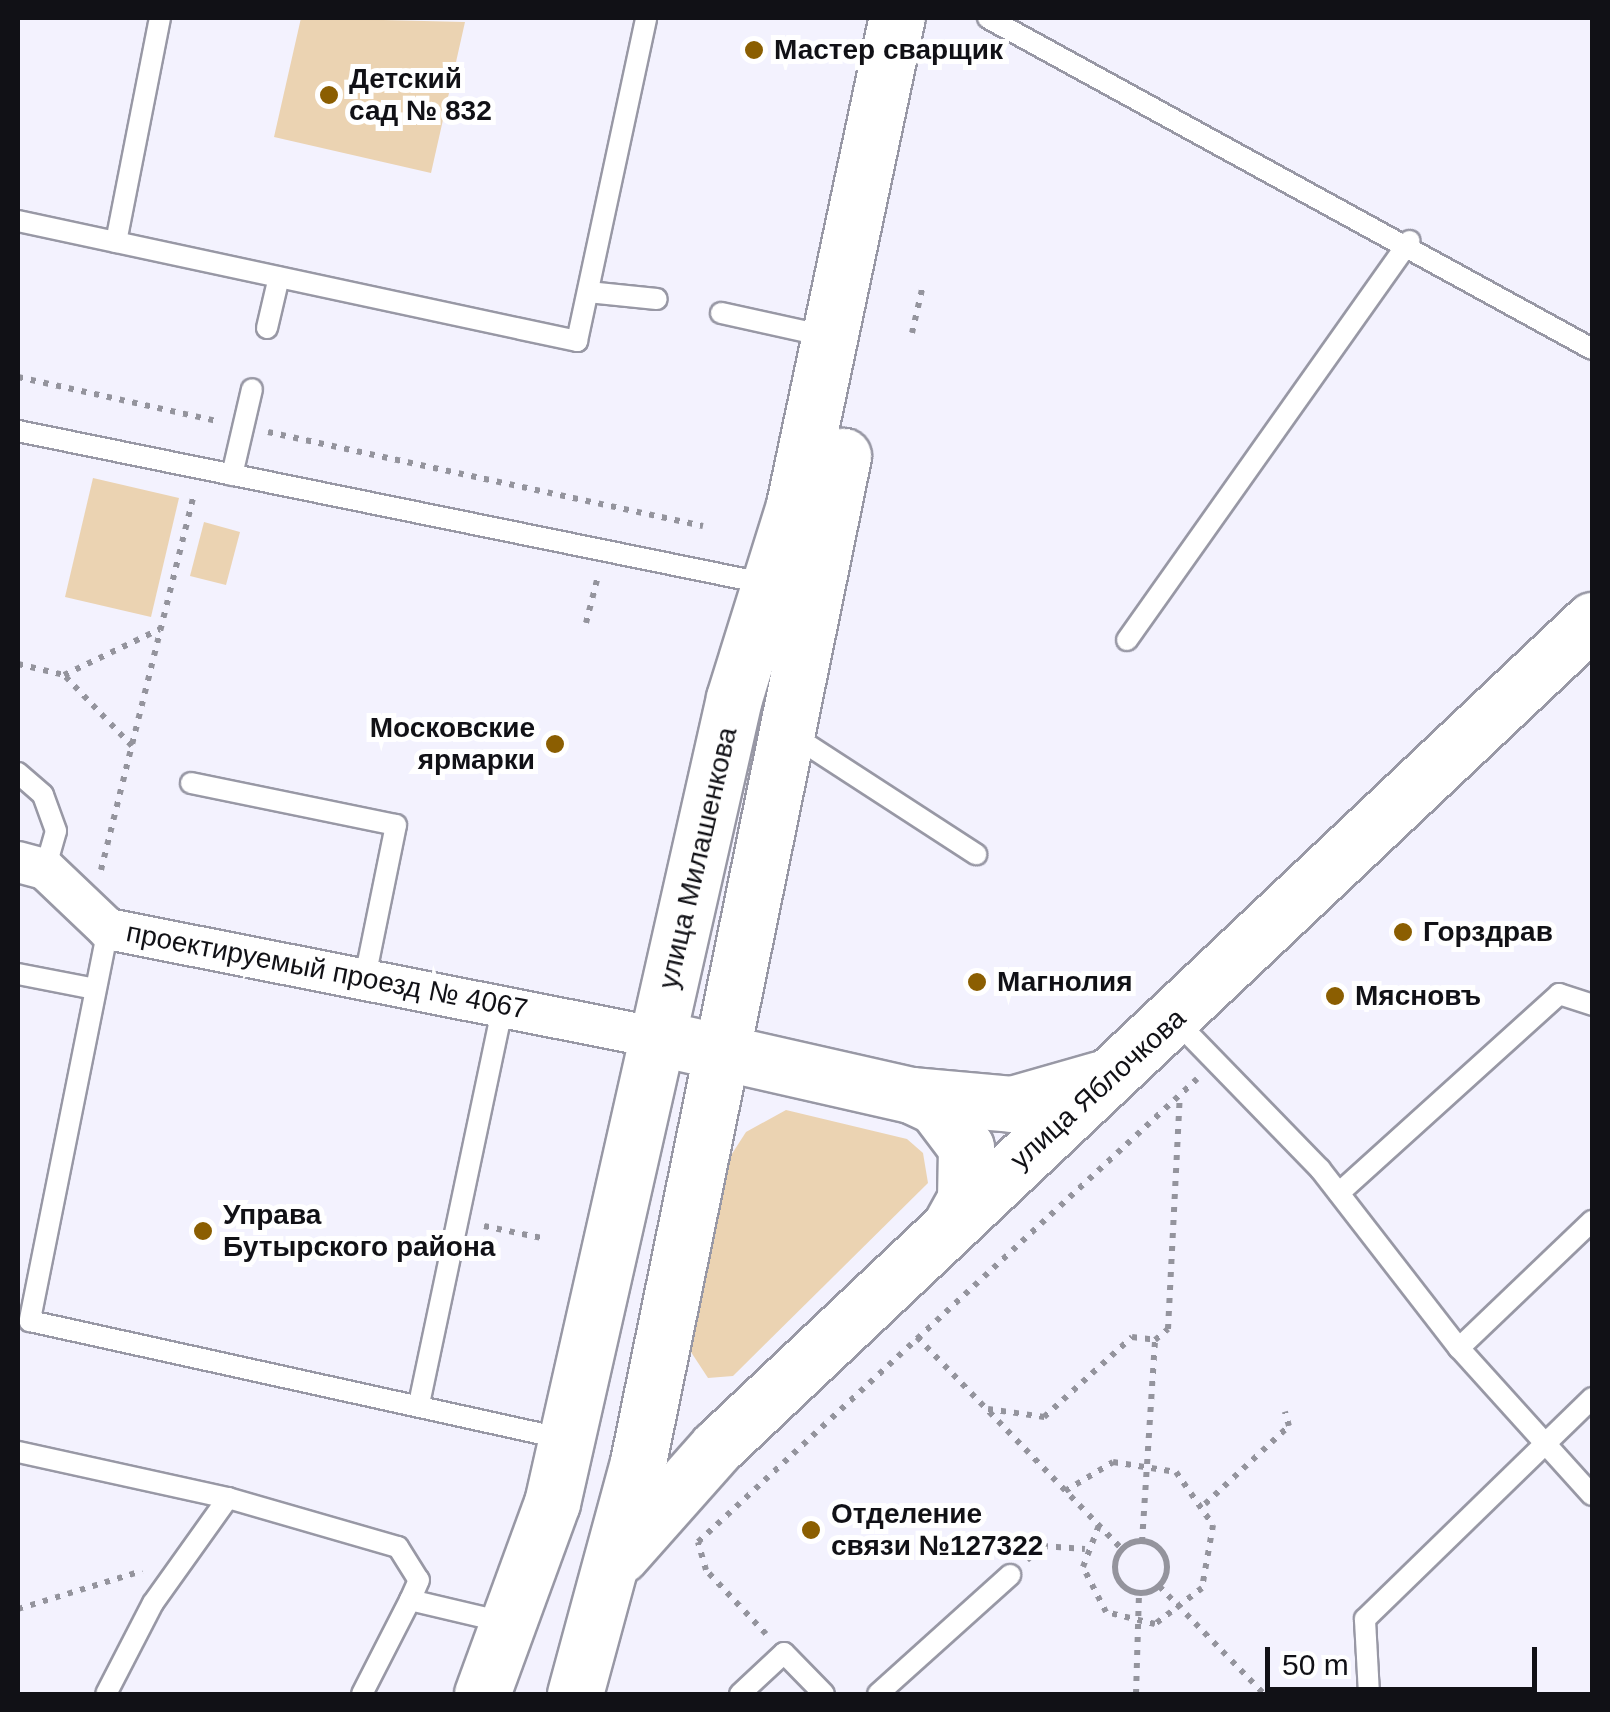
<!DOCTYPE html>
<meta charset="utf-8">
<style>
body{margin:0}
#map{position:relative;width:1610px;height:1712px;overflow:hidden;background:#f3f2fe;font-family:Arial,sans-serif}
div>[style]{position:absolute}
.green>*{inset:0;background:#ebd3b2}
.path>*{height:6px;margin-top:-3px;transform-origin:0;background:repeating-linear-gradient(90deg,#94949d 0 5px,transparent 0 13px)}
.path>.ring{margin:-3px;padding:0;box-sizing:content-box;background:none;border:6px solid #94949d;border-radius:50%}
.roads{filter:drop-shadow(2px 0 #9898a5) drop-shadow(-2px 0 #9898a5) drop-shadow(0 2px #9898a5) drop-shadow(0 -2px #9898a5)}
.lane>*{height:20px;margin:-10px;padding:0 10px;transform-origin:10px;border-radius:10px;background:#fff}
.street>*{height:40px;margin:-20px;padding:0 20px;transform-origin:20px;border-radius:20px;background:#fff}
.secondary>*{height:55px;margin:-27.5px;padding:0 27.5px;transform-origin:27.5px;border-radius:27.5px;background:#fff}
.dots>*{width:28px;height:28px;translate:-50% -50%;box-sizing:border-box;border:5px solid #fff;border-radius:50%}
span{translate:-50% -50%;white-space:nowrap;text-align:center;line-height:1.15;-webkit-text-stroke:10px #fff;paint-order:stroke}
.poi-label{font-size:28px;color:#111116;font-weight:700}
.left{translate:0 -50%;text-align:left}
.right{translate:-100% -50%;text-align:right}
.street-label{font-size:28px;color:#111116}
.frame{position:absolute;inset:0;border:20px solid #111116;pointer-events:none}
.scale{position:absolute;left:1265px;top:1647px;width:272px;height:45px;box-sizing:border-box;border:5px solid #111116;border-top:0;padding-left:12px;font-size:30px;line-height:35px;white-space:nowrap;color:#111116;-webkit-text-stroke:8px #fff;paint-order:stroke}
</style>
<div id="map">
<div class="green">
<div style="clip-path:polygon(301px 18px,465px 22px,431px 173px,274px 137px)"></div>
<div style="clip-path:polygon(93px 478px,179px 498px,151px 617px,65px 597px)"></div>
<div style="clip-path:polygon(204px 522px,240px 532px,226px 585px,190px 576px)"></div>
<div style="clip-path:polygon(786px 1110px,907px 1139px,923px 1153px,928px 1183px,733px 1376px,708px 1378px,689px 1349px,728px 1160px,746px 1132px)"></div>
</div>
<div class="path">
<div style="left:912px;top:333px;width:49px;rotate:-77.1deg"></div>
<div style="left:18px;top:377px;width:203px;rotate:12.5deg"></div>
<div style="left:268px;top:432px;width:445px;rotate:12.2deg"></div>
<div style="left:586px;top:623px;width:49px;rotate:-75.7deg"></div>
<div style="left:18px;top:664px;width:47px;rotate:13.4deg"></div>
<div style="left:132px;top:746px;width:98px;rotate:-133.8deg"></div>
<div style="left:64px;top:675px;width:106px;rotate:-25.6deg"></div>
<div style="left:101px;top:870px;width:387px;rotate:-76.1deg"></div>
<div style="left:484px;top:1226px;width:64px;rotate:11.7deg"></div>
<div style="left:917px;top:1337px;width:295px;rotate:46deg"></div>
<div style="left:988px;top:1409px;width:57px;rotate:8.1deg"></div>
<div style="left:1044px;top:1417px;width:119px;rotate:-42.3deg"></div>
<div style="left:1132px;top:1337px;width:23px;rotate:7deg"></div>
<div style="left:1065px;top:1491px;width:56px;rotate:-31.1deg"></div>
<div style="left:1113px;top:1462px;width:64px;rotate:9deg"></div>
<div style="left:1176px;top:1472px;width:65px;rotate:55.1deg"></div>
<div style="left:1213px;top:1525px;width:64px;rotate:99.9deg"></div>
<div style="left:1202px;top:1588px;width:59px;rotate:142.5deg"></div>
<div style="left:1155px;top:1624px;width:50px;rotate:-166.2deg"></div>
<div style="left:1106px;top:1612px;width:51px;rotate:-117.1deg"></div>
<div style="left:1083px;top:1567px;width:45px;rotate:-69.1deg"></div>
<div style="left:1205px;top:1504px;width:115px;rotate:-42.9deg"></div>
<div style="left:1289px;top:1426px;width:15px;rotate:-106deg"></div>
<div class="ring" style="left:1115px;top:1541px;width:46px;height:46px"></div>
<div style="left:1142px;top:1542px;width:202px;rotate:-86.3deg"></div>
<div style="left:1155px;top:1340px;width:17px;rotate:-40deg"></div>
<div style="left:1168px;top:1329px;width:233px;rotate:-87.1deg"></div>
<div style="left:1027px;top:1560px;width:21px;rotate:-41deg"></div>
<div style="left:1043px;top:1546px;width:42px;rotate:4.1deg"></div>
<div style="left:1159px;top:1586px;width:151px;rotate:45.8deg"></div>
<div style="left:18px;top:1609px;width:130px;rotate:-17deg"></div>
<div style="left:766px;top:1634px;width:88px;rotate:-133.2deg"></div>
<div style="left:706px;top:1570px;width:29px;rotate:-106deg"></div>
<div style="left:698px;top:1542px;width:681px;rotate:-42.86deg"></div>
<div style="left:1136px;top:1694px;width:101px;rotate:-88.3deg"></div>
</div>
<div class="roads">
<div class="lane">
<div style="left:988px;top:18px;width:689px;rotate:28.72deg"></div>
<div style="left:18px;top:221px;width:572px;rotate:12.12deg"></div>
<div style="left:577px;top:341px;width:330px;rotate:-77.9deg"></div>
<div style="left:116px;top:242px;width:228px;rotate:-78.9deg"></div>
<div style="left:588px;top:292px;width:69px;rotate:5.8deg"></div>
<div style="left:721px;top:313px;width:107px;rotate:12.4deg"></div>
<div style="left:267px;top:328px;width:52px;rotate:-76.8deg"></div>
<div style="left:18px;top:431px;width:765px;rotate:11.53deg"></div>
<div style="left:232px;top:475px;width:88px;rotate:-76.9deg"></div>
<div style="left:1127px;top:640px;width:489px;rotate:-54.7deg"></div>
<div style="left:791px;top:734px;width:221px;rotate:33deg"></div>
<div style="left:18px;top:773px;width:33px;rotate:41deg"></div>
<div style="left:43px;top:795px;width:38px;rotate:70deg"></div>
<div style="left:56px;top:831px;width:40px;rotate:106deg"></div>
<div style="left:191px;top:783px;width:209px;rotate:11.6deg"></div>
<div style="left:396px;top:825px;width:156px;rotate:101.5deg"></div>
<div style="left:108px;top:929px;width:400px;rotate:101.3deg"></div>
<div style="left:30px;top:1321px;width:548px;rotate:12.44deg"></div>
<div style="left:18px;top:974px;width:78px;rotate:11deg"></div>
<div style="left:1175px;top:1020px;width:208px;rotate:45.8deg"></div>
<div style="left:1320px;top:1169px;width:227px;rotate:52.2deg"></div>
<div style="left:1459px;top:1348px;width:198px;rotate:47.9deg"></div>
<div style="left:1339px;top:1193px;width:297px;rotate:-42.1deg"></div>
<div style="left:1559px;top:994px;width:35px;rotate:18deg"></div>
<div style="left:1459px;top:1348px;width:184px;rotate:-43.7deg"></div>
<div style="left:419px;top:1404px;width:409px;rotate:-78.1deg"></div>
<div style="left:18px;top:1452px;width:215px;rotate:12.4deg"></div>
<div style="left:228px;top:1498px;width:129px;rotate:125.5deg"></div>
<div style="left:153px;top:1603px;width:102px;rotate:117.3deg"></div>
<div style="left:228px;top:1498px;width:177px;rotate:16.1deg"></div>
<div style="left:398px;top:1547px;width:39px;rotate:58deg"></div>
<div style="left:419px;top:1580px;width:22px;rotate:114deg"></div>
<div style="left:362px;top:1694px;width:106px;rotate:-62.9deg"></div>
<div style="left:410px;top:1600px;width:97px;rotate:13.2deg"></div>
<div style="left:740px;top:1694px;width:60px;rotate:-43deg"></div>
<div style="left:784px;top:1653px;width:57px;rotate:45.7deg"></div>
<div style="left:878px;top:1694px;width:178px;rotate:-42deg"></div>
<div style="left:1369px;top:1694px;width:75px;rotate:-93.1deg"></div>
<div style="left:1365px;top:1619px;width:317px;rotate:-44.2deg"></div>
</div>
<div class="street">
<div style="left:18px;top:862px;width:28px;rotate:15deg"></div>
<div style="left:45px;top:869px;width:87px;rotate:43.6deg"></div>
<div style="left:108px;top:929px;width:562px;rotate:11.19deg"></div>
</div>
<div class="secondary">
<div style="left:686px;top:1044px;width:231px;rotate:12.8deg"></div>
<div style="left:911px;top:1095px;width:101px;rotate:5.1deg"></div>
<div style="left:1012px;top:1104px;width:91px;rotate:-15.9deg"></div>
<div style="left:911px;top:1095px;width:26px;rotate:25deg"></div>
<div style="left:935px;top:1106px;width:51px;rotate:52.9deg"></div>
<div style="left:966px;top:1147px;width:52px;rotate:91.1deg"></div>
<div style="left:965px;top:1199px;width:26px;rotate:119deg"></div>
<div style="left:621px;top:1555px;width:144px;rotate:-48.4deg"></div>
<div style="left:717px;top:1447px;width:1204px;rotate:-43.38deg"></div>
<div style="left:482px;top:1694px;width:203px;rotate:-69.9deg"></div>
<div style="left:552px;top:1503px;width:825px;rotate:-77.26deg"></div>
<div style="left:734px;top:698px;width:202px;rotate:-72.7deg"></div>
<div style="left:794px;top:505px;width:498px;rotate:-78.1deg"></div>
<div style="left:575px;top:1694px;width:240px;rotate:-74.8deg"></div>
<div style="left:638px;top:1462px;width:1027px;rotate:-78.48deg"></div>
</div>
</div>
<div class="dots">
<div style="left:754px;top:50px;background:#8b5e01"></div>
<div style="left:329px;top:95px;background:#8b5e01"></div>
<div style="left:555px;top:744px;background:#8b5e01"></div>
<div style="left:1403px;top:932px;background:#8b5e01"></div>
<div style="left:977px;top:982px;background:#8b5e01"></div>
<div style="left:1335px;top:996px;background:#8b5e01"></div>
<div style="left:203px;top:1231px;background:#8b5e01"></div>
<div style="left:811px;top:1530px;background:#8b5e01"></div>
</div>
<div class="poi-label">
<span class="left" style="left:774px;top:50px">Мастер сварщик</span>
<span class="left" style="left:349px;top:95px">Детский<br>сад № 832</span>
<span class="right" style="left:535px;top:744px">Московские<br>ярмарки</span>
<span class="left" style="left:1423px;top:932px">Горздрав</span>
<span class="left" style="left:997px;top:982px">Магнолия</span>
<span class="left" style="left:1355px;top:996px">Мясновъ</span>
<span class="left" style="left:223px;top:1231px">Управа<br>Бутырского района</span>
<span class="left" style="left:831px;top:1530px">Отделение<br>связи №127322</span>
</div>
<div class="street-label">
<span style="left:698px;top:858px;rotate:-77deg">улица Милашенкова</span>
<span style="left:327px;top:971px;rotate:11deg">проектируемый проезд № 4067</span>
<span style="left:1098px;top:1089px;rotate:-42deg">улица Яблочкова</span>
</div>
<div class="frame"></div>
<div class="scale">50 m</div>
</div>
